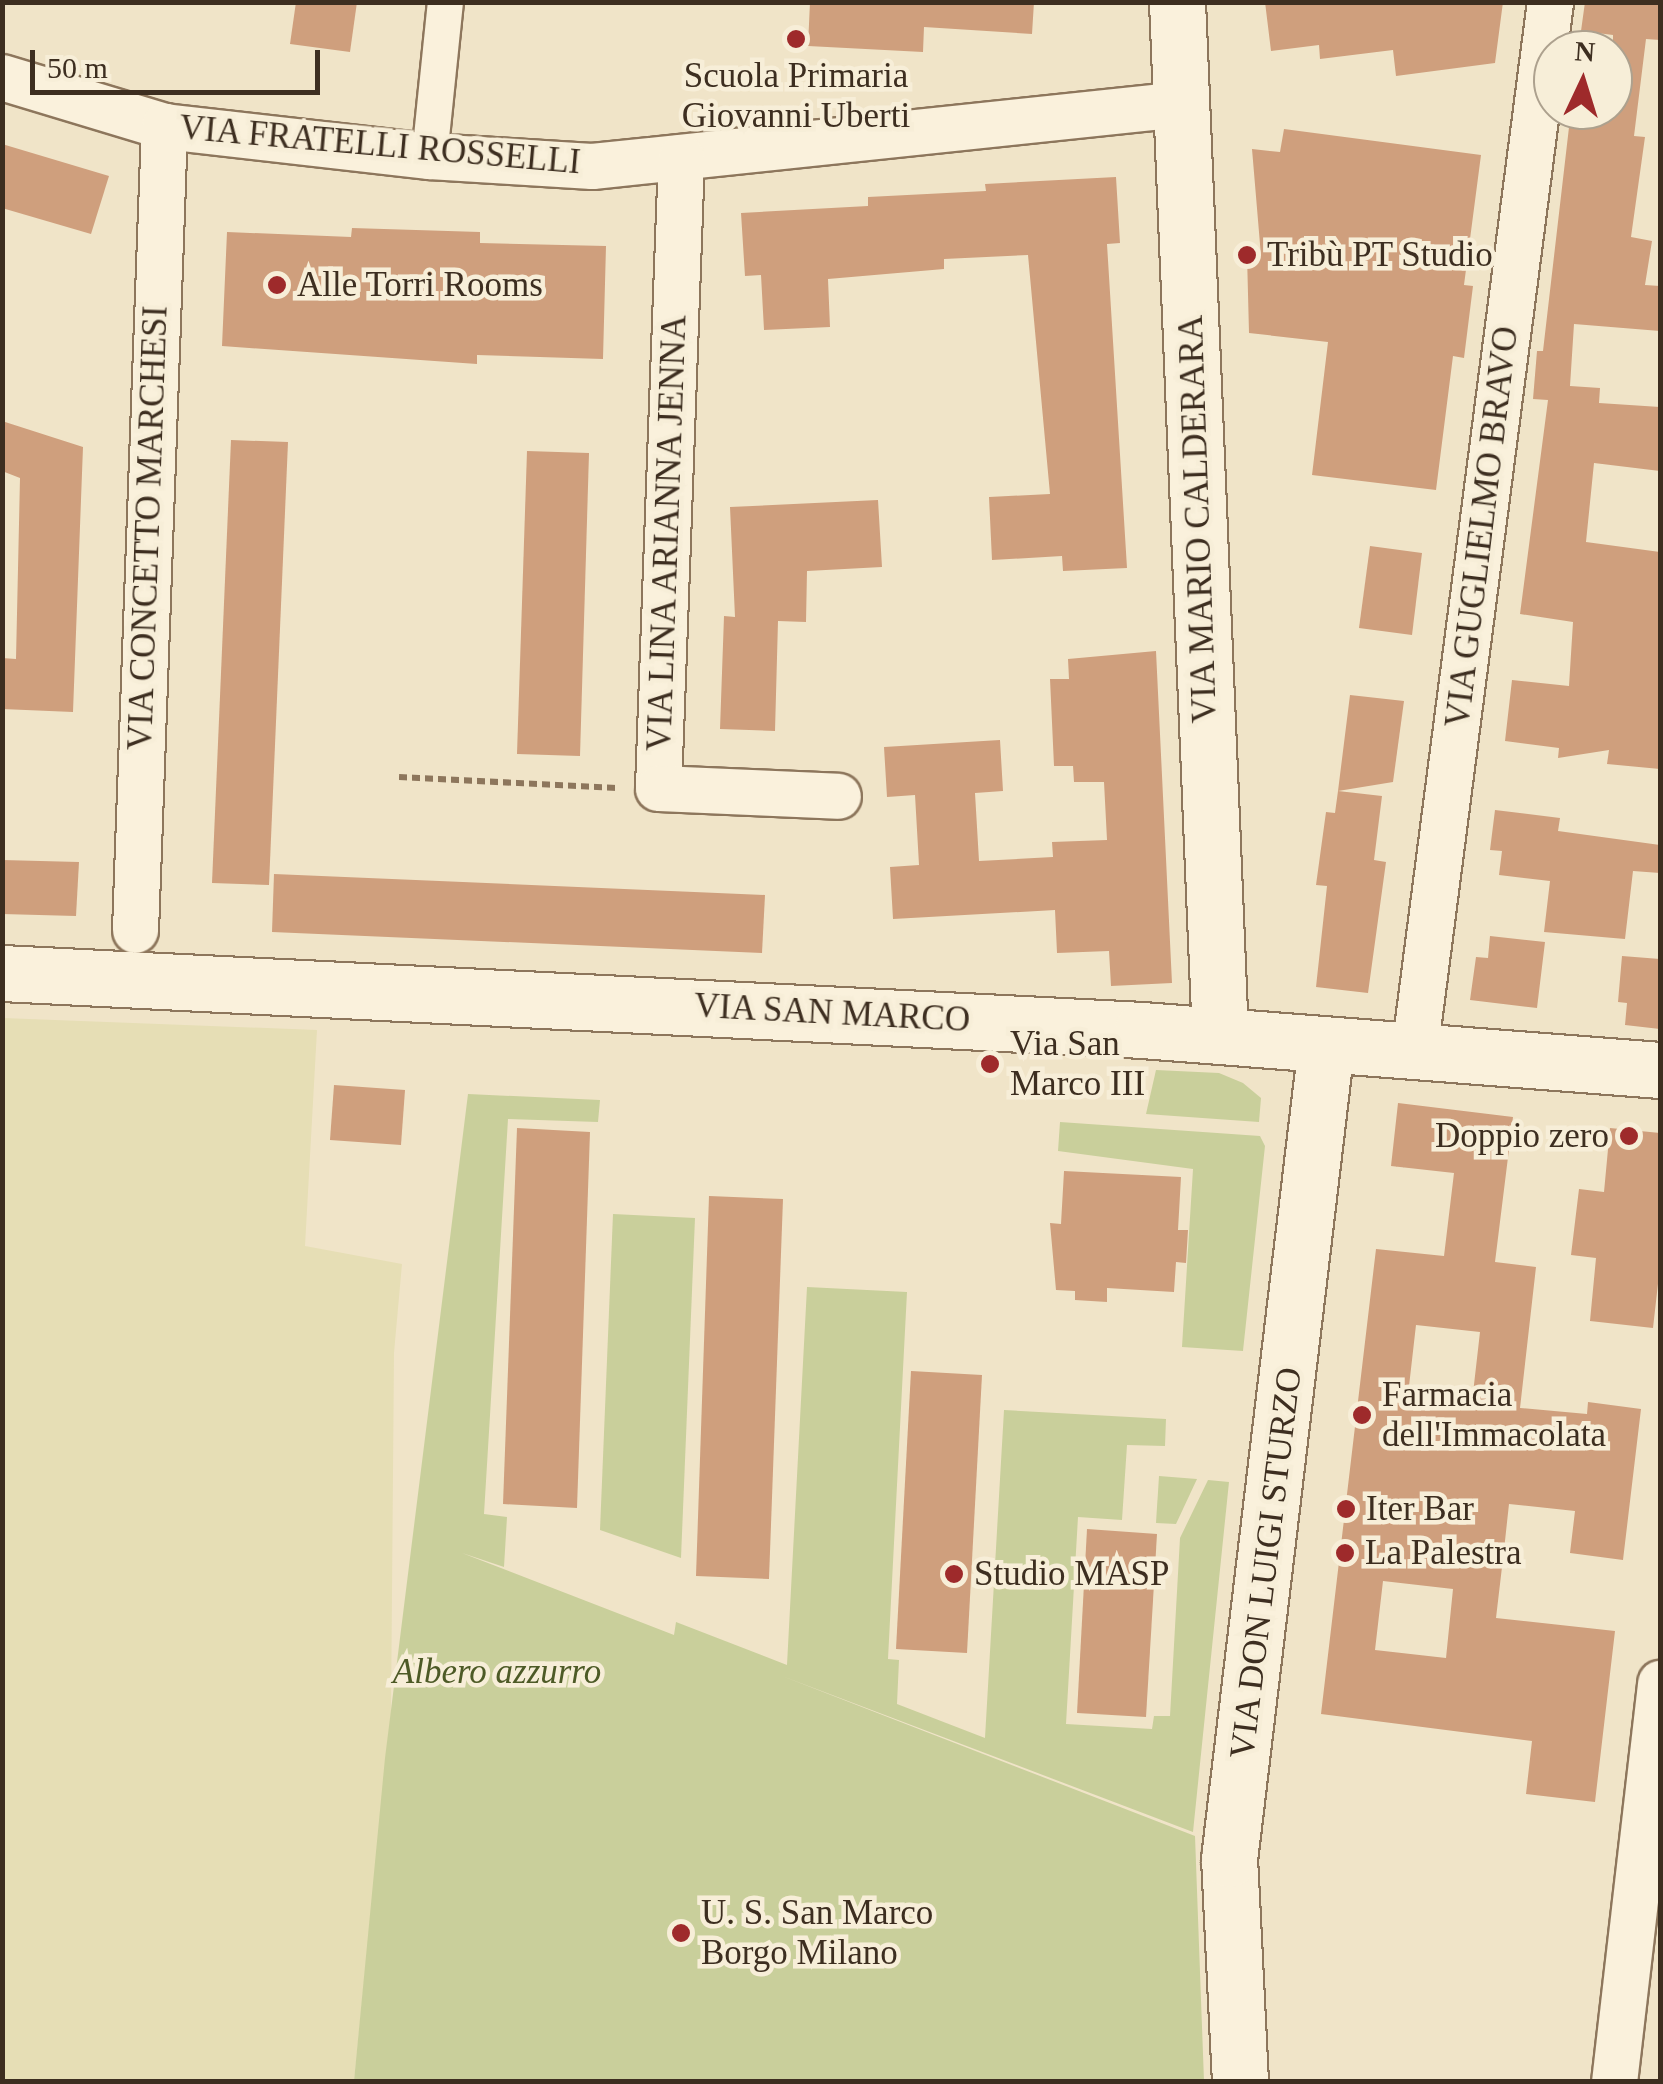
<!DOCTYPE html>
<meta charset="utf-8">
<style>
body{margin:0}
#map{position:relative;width:1663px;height:2084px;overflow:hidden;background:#f0e4c8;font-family:Georgia,serif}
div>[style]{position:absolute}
.farmland>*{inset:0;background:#e6deb5}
.green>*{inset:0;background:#c9cf9b}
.building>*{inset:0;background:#cf9f7d}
.path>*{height:6px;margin-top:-3px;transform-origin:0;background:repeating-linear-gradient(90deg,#8d765c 0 8px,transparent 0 13px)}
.roads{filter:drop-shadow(2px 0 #8d765c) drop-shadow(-2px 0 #8d765c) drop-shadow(0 2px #8d765c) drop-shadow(0 -2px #8d765c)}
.pedestrian>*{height:35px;margin:-17.5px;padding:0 17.5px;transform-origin:17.5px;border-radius:17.5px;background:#faf1dc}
.minor>*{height:45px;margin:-22.5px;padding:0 22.5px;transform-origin:22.5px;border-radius:22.5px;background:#faf1dc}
.tertiary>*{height:55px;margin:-27.5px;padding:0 27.5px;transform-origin:27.5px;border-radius:27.5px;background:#faf1dc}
.secondary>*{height:55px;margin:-27.5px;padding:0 27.5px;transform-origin:27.5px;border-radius:27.5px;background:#faf1dc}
.dots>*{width:28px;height:28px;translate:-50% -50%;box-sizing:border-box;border:5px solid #f7eed8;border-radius:50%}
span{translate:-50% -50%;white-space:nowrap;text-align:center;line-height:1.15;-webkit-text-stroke:9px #f7eed8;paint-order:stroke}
.poi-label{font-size:35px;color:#3d2e20}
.left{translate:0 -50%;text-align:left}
.right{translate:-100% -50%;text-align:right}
.street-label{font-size:35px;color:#3d2e20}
.park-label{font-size:35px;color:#4d5a26;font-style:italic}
.frame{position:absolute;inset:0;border:5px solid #3d2e20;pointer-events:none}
.north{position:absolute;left:1533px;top:30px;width:100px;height:100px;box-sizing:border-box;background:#f7eed8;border:2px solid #ada18e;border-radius:50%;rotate:4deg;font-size:28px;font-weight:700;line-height:40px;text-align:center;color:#3d2e20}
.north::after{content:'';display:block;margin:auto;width:35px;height:45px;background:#9e2a2b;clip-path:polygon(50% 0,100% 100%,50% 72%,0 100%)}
.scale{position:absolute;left:30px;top:50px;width:290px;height:45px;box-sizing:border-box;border:5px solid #3d2e20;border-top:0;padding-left:12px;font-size:30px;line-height:35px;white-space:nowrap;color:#3d2e20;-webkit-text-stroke:8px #f7eed8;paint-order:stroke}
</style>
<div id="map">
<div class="farmland">
<div style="clip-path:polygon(3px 1018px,317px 1030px,305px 1246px,402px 1264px,394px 1353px,391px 1715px,354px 2081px,3px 2082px)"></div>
</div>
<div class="green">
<div style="clip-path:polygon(1156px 1070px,1219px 1073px,1243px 1083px,1261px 1098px,1259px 1122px,1146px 1114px)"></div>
<div style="clip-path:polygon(468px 1094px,600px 1100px,598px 1122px,508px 1119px,484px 1514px,507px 1517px,504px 1567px,462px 1553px,674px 1635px,676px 1622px,787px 1665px,807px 1287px,907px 1292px,888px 1659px,899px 1660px,897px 1704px,985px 1738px,1004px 1410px,1166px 1419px,1165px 1446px,1127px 1445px,1122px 1520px,1078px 1517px,1066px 1724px,1152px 1729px,1154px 1716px,1170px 1716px,1180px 1538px,1208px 1480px,1229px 1482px,1193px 1832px,782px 1676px,1195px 1836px,1204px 2081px,354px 2081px,385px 1758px)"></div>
<div style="clip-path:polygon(1060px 1122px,1260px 1136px,1265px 1146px,1243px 1351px,1182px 1347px,1193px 1169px,1058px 1151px)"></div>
<div style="clip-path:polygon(613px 1214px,695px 1218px,681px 1558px,600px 1530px)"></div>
<div style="clip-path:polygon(1159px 1476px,1197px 1479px,1176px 1524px,1156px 1523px)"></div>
</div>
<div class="building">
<div style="clip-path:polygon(296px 2px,357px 2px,350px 52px,290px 44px)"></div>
<div style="clip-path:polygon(810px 2px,1034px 2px,1032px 34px,924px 27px,923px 52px,808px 46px)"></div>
<div style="clip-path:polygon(1265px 2px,1503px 2px,1495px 63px,1396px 76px,1393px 50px,1320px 59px,1319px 45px,1271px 51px)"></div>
<div style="clip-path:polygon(1585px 2px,1660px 2px,1660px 40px,1646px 39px,1634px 136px,1645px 137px,1631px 237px,1652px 241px,1645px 285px,1660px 286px,1660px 331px,1574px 324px,1570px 386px,1600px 388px,1599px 403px,1660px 407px,1660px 471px,1594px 463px,1586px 542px,1660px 552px,1660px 769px,1607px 764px,1609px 750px,1558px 758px,1559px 748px,1505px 741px,1512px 680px,1569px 686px,1573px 622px,1520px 614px,1548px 400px,1533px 399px,1537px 351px,1543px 351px,1571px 110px,1613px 110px,1613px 35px,1581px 31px)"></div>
<div style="clip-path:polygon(1284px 129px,1481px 155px,1464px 285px,1473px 286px,1464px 358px,1453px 356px,1436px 490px,1312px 475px,1328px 342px,1249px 333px,1247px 255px,1261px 256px,1252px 149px,1280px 152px)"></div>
<div style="clip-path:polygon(2px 144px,109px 176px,91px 234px,2px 208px)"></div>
<div style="clip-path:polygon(1116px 177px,1120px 243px,1107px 244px,1127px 568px,1063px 571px,1062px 556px,992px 560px,989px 497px,1050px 494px,1028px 255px,944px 259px,944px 269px,828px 279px,830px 327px,764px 330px,761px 275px,745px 276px,741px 213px,868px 206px,868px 197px,986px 191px,985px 184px)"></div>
<div style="clip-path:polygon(352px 228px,480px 232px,480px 243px,606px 246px,603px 359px,477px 355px,477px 364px,222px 346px,227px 232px,351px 237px)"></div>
<div style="clip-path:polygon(2px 421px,83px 447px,73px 712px,2px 709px,2px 658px,16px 659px,20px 478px,2px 471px)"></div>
<div style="clip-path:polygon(231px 440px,288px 442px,269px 885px,212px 883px)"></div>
<div style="clip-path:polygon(527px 451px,589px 453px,580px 756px,517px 754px)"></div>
<div style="clip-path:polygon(878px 500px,882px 567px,807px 571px,806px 622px,778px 621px,775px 731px,720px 729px,724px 616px,735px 617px,730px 507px)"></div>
<div style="clip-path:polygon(1370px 546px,1422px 553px,1412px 635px,1359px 628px)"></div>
<div style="clip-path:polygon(1156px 651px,1172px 983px,1111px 986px,1109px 951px,1057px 953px,1055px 910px,893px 919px,890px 867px,919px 865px,915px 795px,887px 797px,884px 747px,1000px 740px,1003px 791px,975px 793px,979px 861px,1053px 857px,1052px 842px,1107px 840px,1104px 782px,1074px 782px,1073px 766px,1054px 766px,1050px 679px,1069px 679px,1068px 659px)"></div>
<div style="clip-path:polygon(1350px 695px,1404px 701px,1393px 782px,1338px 791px)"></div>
<div style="clip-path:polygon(1338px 791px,1382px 796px,1374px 860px,1386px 862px,1368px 993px,1316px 987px,1327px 886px,1316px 885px,1326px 812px,1335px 813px)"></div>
<div style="clip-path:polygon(1495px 810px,1560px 818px,1558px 831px,1660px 845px,1660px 873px,1633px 871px,1625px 939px,1544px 932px,1550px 881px,1499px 875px,1502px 851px,1490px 850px)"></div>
<div style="clip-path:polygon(2px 860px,79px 862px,76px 916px,2px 914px)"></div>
<div style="clip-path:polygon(274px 874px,765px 895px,762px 953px,272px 932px)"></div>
<div style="clip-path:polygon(1490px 936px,1545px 942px,1537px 1008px,1470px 1000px,1476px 957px,1488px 958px)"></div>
<div style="clip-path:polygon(1622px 956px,1660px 959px,1660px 1029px,1625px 1025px,1627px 1003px,1618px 1002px)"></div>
<div style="clip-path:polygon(334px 1085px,405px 1090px,401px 1145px,330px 1140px)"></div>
<div style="clip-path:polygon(evenodd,1398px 1103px,1513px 1117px,1495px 1262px,1536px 1267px,1520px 1408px,1587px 1414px,1588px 1402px,1641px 1409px,1623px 1560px,1570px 1553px,1575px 1511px,1509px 1504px,1504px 1550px,1496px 1618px,1615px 1631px,1595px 1802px,1526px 1794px,1532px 1741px,1321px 1714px,1376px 1249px,1444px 1256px,1454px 1173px,1391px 1166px,1398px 1103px,1416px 1325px,1480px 1332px,1472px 1402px,1408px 1395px,1416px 1325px,1398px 1103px,1383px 1581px,1453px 1589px,1446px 1658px,1375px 1650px,1383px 1581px)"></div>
<div style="clip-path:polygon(517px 1128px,590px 1132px,577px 1508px,503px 1504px)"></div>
<div style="clip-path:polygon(1610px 1128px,1660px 1133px,1660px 1266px,1653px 1328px,1590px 1321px,1596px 1258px,1571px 1255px,1579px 1189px,1604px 1192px)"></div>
<div style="clip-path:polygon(1064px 1171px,1181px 1177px,1178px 1230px,1188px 1230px,1186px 1263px,1176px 1262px,1174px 1292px,1107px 1288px,1107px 1302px,1075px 1300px,1075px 1291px,1056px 1290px,1050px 1223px,1061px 1224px)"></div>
<div style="clip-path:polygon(709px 1196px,783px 1199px,769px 1579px,696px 1576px)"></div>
<div style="clip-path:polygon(911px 1371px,982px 1375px,967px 1653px,896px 1649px)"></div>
<div style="clip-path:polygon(1087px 1529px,1157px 1534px,1146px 1717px,1077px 1713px)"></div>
</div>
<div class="path">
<div style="left:399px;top:777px;width:218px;rotate:2.9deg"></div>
</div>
<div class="roads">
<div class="pedestrian">
<div style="left:429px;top:156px;width:155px;rotate:-84.1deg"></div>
</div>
<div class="minor">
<div style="left:2px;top:77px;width:169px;rotate:16.8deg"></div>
<div style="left:164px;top:126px;width:267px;rotate:6.5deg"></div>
<div style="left:429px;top:156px;width:163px;rotate:3.5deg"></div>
<div style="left:592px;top:166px;width:592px;rotate:-6.01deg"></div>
<div style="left:681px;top:157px;width:631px;rotate:92.09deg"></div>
<div style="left:658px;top:788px;width:180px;rotate:2.5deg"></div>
<div style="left:135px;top:930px;width:805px;rotate:-87.93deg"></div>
<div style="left:1414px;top:1052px;width:1059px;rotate:-82.62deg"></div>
<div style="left:1614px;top:2082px;width:402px;rotate:-83.4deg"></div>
</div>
<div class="tertiary">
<div style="left:1177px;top:2px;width:1035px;rotate:87.62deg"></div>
<div style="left:1240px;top:2082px;width:223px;rotate:-92.8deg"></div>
<div style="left:1229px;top:1859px;width:820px;rotate:-83.2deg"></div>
</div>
<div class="secondary">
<div style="left:2px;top:973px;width:1141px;rotate:2.86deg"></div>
<div style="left:1142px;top:1030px;width:520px;rotate:4.42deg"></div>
</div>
</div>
<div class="dots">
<div style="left:796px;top:39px;background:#9e2a2b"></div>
<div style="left:1247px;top:255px;background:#9e2a2b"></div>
<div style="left:277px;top:285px;background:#9e2a2b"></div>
<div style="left:990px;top:1064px;background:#9e2a2b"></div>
<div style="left:1629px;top:1136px;background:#9e2a2b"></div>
<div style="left:1362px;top:1415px;background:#9e2a2b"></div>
<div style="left:1346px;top:1509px;background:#9e2a2b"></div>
<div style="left:1345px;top:1553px;background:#9e2a2b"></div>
<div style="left:954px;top:1574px;background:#9e2a2b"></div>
<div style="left:681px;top:1933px;background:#9e2a2b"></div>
</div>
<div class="poi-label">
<span style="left:796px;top:96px">Scuola Primaria<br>Giovanni Uberti</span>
<span class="left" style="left:1267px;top:255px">Tribù PT Studio</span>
<span class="left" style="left:297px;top:285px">Alle Torri Rooms</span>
<span class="left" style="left:1010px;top:1064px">Via San<br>Marco III</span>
<span class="right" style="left:1609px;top:1136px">Doppio zero</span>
<span class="left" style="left:1382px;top:1415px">Farmacia<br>dell'Immacolata</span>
<span class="left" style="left:1366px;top:1509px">Iter Bar</span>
<span class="left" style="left:1365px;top:1553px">La Palestra</span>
<span class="left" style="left:974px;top:1574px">Studio MASP</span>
<span class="left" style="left:701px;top:1933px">U. S. San Marco<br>Borgo Milano</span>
</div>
<div class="street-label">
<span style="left:380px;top:145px;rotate:5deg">VIA FRATELLI ROSSELLI</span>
<span style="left:1198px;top:519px;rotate:-92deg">VIA MARIO CALDERARA</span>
<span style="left:1482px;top:527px;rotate:-83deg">VIA GUGLIELMO BRAVO</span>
<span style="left:148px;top:528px;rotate:-88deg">VIA CONCETTO MARCHESI</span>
<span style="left:667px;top:533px;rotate:-88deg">VIA LINA ARIANNA JENNA</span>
<span style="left:832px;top:1013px;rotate:3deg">VIA SAN MARCO</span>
<span style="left:1266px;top:1563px;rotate:-83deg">VIA DON LUIGI STURZO</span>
</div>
<div class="park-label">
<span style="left:497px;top:1672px">Albero azzurro</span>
</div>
<div class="frame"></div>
<div class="north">N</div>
<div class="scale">50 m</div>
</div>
